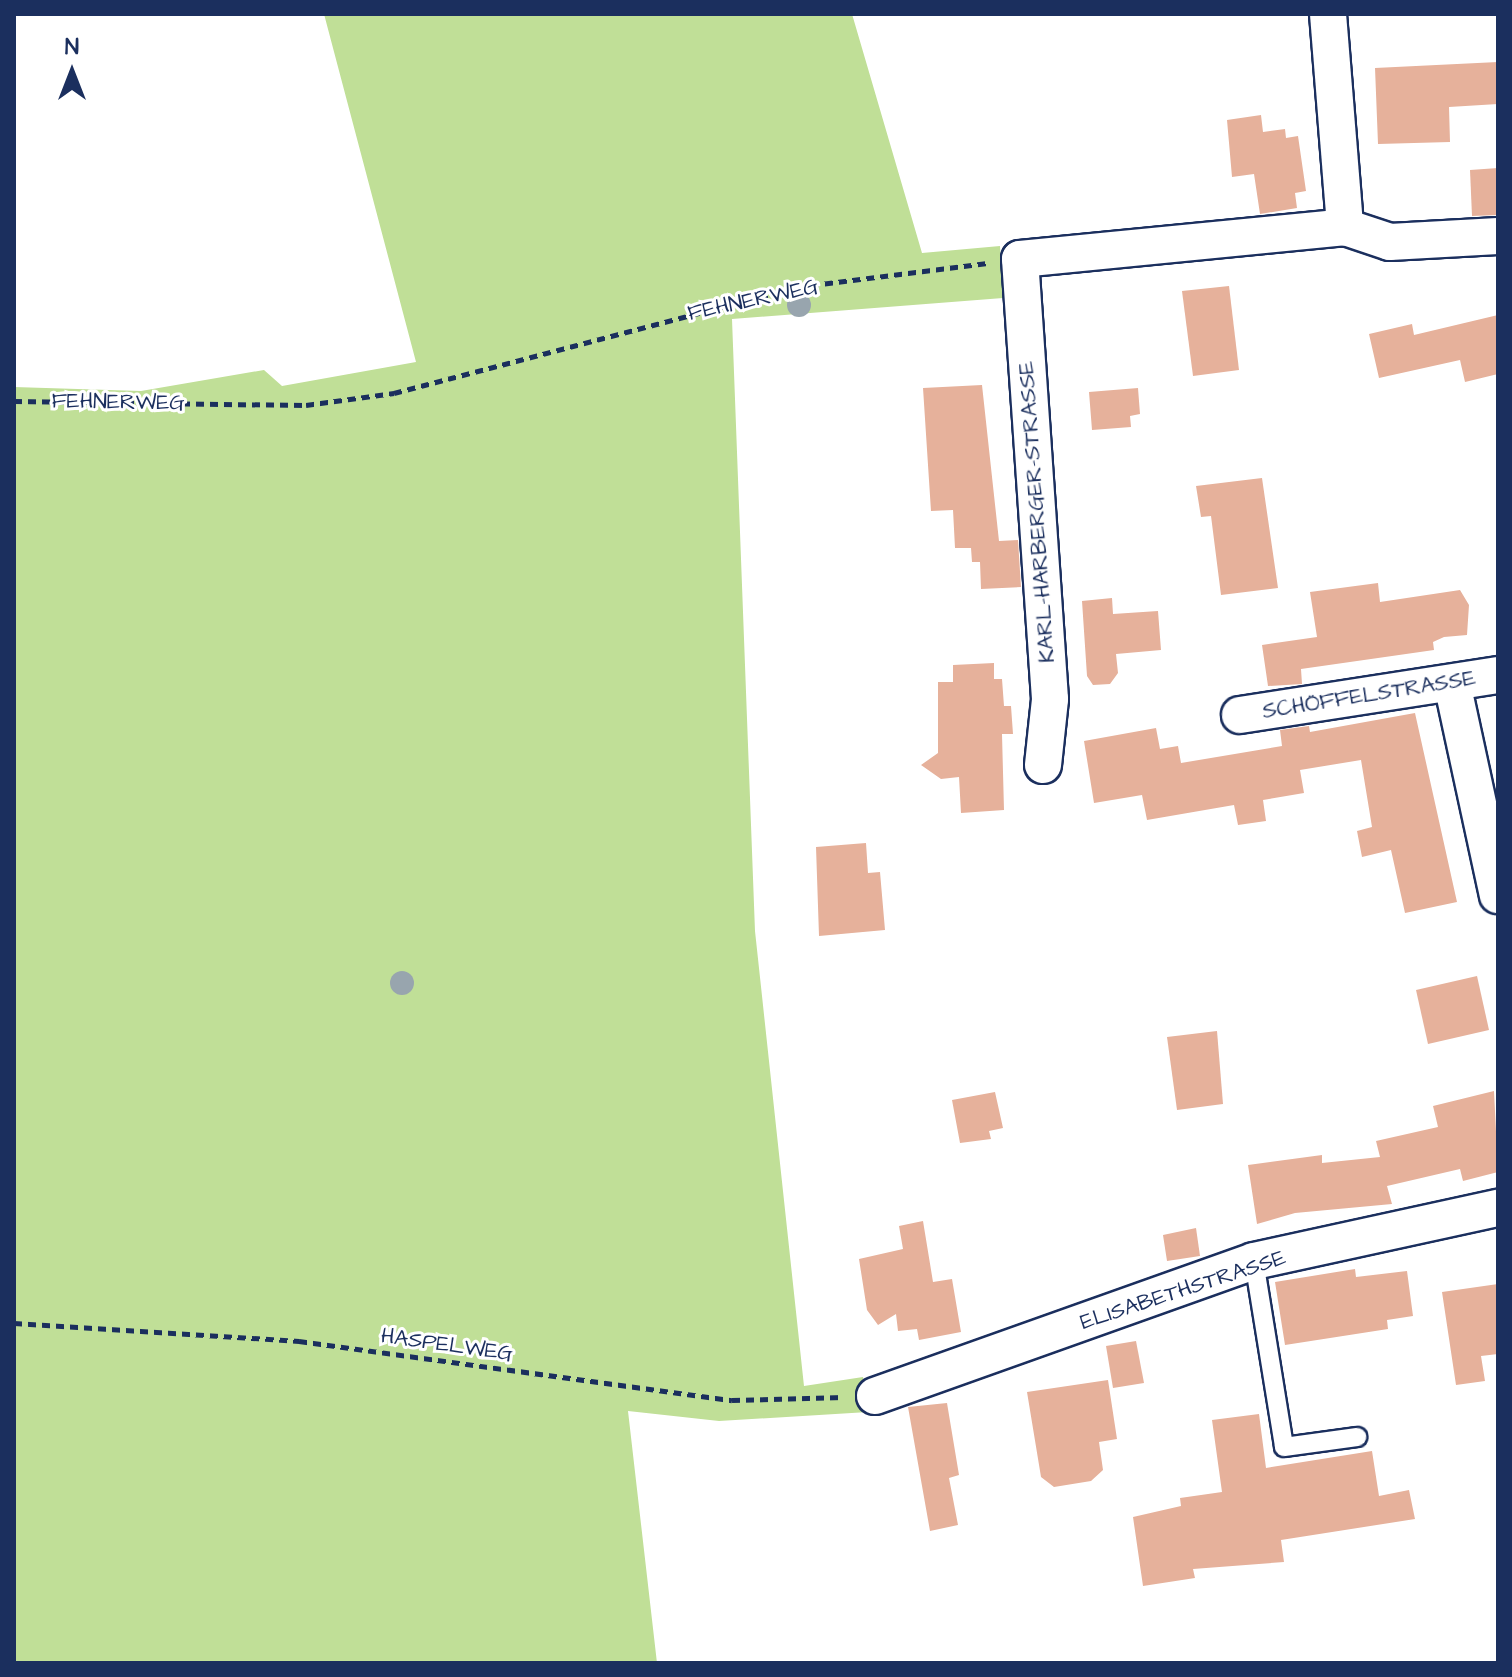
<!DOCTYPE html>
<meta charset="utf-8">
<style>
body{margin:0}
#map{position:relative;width:1512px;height:1677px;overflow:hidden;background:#fff;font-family:"Architects Daughter",sans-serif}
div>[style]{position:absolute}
.green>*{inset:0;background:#c0df97}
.building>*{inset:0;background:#e6b19b}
.path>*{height:5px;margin-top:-2.5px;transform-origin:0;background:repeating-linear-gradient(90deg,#1b2f5e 0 8px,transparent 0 14px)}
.roads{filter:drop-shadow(2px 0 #1b2f5e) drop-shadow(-2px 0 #1b2f5e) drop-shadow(0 2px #1b2f5e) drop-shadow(0 -2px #1b2f5e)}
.lane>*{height:18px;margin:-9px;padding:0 9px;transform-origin:9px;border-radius:9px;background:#fff}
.street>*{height:36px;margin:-18px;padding:0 18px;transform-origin:18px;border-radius:18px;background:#fff}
.trees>*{width:24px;height:24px;margin:-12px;border-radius:50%;background:#98a5ae}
span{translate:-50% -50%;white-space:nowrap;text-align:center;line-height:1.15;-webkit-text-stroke:6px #fff;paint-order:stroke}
.street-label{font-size:22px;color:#1b2f5e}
.frame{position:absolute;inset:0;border:16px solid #1b2f5e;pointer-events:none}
.north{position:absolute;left:32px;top:32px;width:80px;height:80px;-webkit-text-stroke:6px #fff;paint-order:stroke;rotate:0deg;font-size:22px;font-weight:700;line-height:32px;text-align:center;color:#1b2f5e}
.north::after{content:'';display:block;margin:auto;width:28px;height:36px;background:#1b2f5e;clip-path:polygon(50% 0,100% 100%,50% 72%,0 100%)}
</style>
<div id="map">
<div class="green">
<div style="clip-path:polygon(324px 14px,852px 14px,922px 253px,1000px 246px,1003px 298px,732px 319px,755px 931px,804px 1386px,863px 1377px,868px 1412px,719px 1421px,628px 1411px,657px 1663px,14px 1663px,14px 387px,141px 391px,264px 370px,282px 386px,416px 362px)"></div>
</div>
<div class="building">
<div style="clip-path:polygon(1498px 62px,1498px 104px,1449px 107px,1450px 142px,1378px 144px,1375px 68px)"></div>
<div style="clip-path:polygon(1261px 115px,1263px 132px,1285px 129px,1286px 138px,1298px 136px,1306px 191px,1295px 193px,1297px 208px,1260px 214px,1254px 174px,1232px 177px,1227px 120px)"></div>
<div style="clip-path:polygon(1498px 168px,1498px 215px,1472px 216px,1470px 170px)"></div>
<div style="clip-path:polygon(1229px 286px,1239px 370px,1193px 376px,1182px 291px)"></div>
<div style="clip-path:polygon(1498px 315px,1498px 374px,1465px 382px,1460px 360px,1379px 378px,1369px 334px,1412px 324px,1414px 335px)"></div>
<div style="clip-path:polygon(982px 385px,999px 541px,1018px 540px,1021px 587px,981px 589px,980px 562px,972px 562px,971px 548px,955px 548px,953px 510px,931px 511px,923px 388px)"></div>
<div style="clip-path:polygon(1138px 388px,1140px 414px,1130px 416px,1131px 427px,1092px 430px,1089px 392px)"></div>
<div style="clip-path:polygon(1262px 478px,1278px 588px,1221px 595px,1211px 516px,1201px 517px,1196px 486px)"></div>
<div style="clip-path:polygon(1378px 583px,1380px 602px,1460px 590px,1469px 605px,1467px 635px,1444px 637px,1433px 642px,1434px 650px,1301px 669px,1302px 684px,1268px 686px,1262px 645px,1317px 637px,1310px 592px)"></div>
<div style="clip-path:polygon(1112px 598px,1113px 614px,1158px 611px,1161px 650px,1116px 654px,1118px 673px,1110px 684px,1093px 685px,1087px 676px,1082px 601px)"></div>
<div style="clip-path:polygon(994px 663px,994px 679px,1002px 679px,1004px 706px,1011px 706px,1013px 734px,1002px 734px,1004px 810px,961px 813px,959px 777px,941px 779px,921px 765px,938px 753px,938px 682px,953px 682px,953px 665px)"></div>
<div style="clip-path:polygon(1415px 713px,1457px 902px,1405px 913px,1391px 850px,1362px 857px,1357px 831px,1372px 827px,1361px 760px,1300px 770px,1304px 793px,1263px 800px,1266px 821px,1238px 825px,1234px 805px,1147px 820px,1142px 795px,1094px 803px,1084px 741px,1156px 728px,1160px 749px,1178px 746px,1181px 763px,1282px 746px,1280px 730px,1309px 726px,1310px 732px)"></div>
<div style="clip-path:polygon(866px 843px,868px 873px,880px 872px,885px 930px,819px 936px,816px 847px)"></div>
<div style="clip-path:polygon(1477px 976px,1489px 1030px,1428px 1044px,1416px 990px)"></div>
<div style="clip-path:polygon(1217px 1031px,1223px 1104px,1177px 1110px,1167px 1037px)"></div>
<div style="clip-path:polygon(1494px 1091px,1498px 1172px,1463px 1181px,1460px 1169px,1387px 1186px,1392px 1204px,1295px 1213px,1257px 1224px,1248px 1165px,1322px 1155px,1322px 1163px,1380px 1157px,1376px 1141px,1438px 1127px,1433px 1106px)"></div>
<div style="clip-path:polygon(995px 1092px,1003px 1128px,989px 1131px,991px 1139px,960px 1143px,952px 1100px)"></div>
<div style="clip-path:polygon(923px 1221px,933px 1282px,952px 1279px,961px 1332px,919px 1340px,917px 1329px,898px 1331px,896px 1314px,878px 1325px,867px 1310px,859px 1259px,903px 1249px,899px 1226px)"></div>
<div style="clip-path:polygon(1196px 1228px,1200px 1256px,1167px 1261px,1163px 1235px)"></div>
<div style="clip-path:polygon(1355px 1269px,1356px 1277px,1407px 1271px,1413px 1316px,1387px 1320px,1388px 1329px,1285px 1345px,1275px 1282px)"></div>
<div style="clip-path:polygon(1498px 1284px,1498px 1354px,1481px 1356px,1485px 1381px,1456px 1385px,1442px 1292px)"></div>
<div style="clip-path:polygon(1136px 1341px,1144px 1383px,1113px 1388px,1106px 1346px)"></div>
<div style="clip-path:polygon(1108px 1380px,1117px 1439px,1099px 1442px,1103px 1470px,1091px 1481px,1054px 1487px,1041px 1477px,1027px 1392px)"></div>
<div style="clip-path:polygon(947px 1403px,959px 1475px,949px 1478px,958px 1525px,930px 1531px,908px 1407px)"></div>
<div style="clip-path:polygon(1259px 1414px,1266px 1468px,1372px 1451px,1379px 1496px,1409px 1490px,1415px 1519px,1281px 1540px,1284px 1562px,1193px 1569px,1195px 1578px,1143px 1586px,1133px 1517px,1181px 1506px,1180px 1498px,1222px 1492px,1212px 1420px)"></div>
</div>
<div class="path">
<div style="left:14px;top:401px;width:292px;rotate:0.8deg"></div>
<div style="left:306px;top:405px;width:89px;rotate:-7.8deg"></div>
<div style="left:394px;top:393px;width:417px;rotate:-14.7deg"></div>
<div style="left:797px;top:287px;width:192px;rotate:-7.2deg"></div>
<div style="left:14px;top:1323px;width:286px;rotate:3.6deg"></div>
<div style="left:299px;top:1341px;width:437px;rotate:7.8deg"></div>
<div style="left:732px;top:1400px;width:112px;rotate:-1.5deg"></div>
</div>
<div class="roads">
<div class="lane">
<div style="left:1254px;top:1261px;width:188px;rotate:80.8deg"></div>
<div style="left:1284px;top:1447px;width:74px;rotate:-7.8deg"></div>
</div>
<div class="street">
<div style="left:1328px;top:14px;width:214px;rotate:85.4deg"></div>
<div style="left:1452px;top:683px;width:217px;rotate:77.8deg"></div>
<div style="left:1240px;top:715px;width:261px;rotate:-8.8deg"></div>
<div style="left:1043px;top:765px;width:66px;rotate:-83.9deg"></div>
<div style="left:1050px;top:699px;width:441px;rotate:-93.9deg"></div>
<div style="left:1020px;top:259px;width:327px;rotate:-5.6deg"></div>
<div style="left:1345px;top:227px;width:47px;rotate:18.4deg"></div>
<div style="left:1390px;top:242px;width:108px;rotate:-3.2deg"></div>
<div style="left:875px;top:1396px;width:402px;rotate:-19.6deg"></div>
<div style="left:1254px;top:1261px;width:250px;rotate:-12.3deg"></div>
</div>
</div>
<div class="trees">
<div style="left:799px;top:305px"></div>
<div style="left:402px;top:983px"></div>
</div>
<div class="street-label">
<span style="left:753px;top:300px;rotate:-12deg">FEHNERWEG</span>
<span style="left:118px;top:402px;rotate:1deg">FEHNERWEG</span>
<span style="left:1037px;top:512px;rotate:-94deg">KARL-HARBERGER-STRASSE</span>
<span style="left:1369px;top:695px;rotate:-9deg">SCHÖFFELSTRASSE</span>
<span style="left:1183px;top:1290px;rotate:-18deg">ELISABETHSTRASSE</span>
<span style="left:447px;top:1345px;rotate:8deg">HASPELWEG</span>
</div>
<div class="frame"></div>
<div class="north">N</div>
</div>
